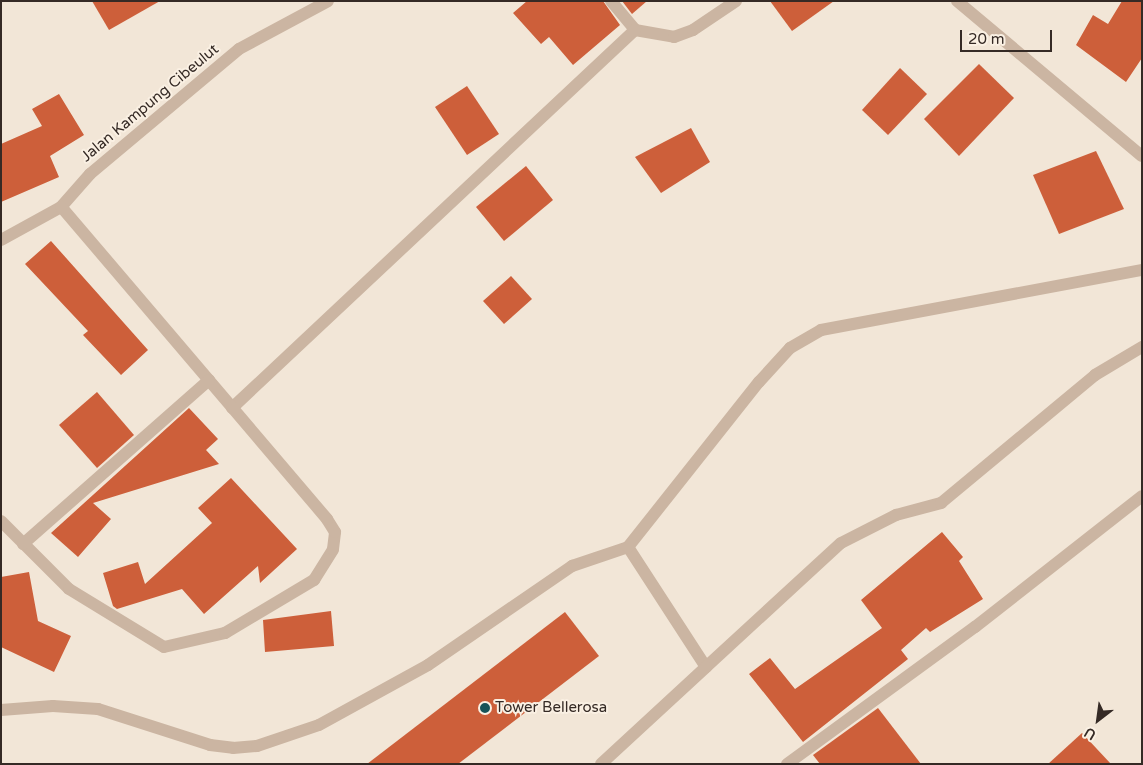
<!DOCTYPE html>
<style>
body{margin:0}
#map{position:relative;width:1143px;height:765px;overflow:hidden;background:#f2e6d7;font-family:"Varela Round",sans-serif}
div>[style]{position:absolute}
.building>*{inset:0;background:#cd5f3a}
.minor>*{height:12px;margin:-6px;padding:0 6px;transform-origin:6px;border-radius:6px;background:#cbb5a2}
.dots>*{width:14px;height:14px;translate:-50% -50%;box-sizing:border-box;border:2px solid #faf0e3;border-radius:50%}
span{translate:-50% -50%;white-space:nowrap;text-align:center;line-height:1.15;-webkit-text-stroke:4px #faf0e3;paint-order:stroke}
.street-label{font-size:15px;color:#352a25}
.poi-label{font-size:15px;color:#352a25}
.left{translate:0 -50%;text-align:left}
.frame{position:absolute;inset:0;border:2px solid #352a25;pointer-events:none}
.north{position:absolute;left:1073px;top:695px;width:50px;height:50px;-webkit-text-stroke:4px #faf0e3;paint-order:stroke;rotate:210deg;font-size:14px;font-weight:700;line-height:20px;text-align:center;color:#352a25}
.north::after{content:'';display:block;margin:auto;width:18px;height:22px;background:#352a25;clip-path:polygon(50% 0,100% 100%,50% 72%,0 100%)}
.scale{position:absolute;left:960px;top:30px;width:92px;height:22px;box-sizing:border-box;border:2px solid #352a25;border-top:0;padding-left:6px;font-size:15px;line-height:18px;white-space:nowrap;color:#352a25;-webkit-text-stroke:4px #faf0e3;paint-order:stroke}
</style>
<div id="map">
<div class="building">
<div style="clip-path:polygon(92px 1px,160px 1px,109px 30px)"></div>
<div style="clip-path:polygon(527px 1px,603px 1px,620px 25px,573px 65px,549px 37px,541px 44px,513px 13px)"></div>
<div style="clip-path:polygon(622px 1px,647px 1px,632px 14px)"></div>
<div style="clip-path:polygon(770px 1px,834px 1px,792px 31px)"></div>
<div style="clip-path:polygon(1122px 1px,1142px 1px,1142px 58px,1126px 82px,1076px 45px,1093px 15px,1108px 24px)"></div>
<div style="clip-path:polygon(979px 64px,1014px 98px,959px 156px,924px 119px)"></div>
<div style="clip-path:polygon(900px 68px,927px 94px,888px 135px,862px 110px)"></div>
<div style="clip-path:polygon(467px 86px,499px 134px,467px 155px,435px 107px)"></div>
<div style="clip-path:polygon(59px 94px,84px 135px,50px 156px,59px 177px,1px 202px,1px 144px,42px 126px,32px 109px)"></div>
<div style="clip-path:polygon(691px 128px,710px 162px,661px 193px,635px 157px)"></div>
<div style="clip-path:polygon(1096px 151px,1124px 209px,1059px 234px,1033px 175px)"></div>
<div style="clip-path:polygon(526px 166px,553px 200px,504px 241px,476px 207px)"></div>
<div style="clip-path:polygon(51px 241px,148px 350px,121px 375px,83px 335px,88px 331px,25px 264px)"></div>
<div style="clip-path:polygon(511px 276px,532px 299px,504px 324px,483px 301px)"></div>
<div style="clip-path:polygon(97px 392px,134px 435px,97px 468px,59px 425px)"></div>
<div style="clip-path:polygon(189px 408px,218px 439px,206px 450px,219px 464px,93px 503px,111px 519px,78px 557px,51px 533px)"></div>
<div style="clip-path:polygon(231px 478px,297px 549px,260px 583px,258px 566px,204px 614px,182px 589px,117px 609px,113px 606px,103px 573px,138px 562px,145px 584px,212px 523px,198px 508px)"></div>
<div style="clip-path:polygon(942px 532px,963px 557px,959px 561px,983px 599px,930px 632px,926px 628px,901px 650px,908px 659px,803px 742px,749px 674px,770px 658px,795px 689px,882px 628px,861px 600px)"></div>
<div style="clip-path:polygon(29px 572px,38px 621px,71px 636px,54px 672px,1px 647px,1px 577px)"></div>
<div style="clip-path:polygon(331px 611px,334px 646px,265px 652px,263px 620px)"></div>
<div style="clip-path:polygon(565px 612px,599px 656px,458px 764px,367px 764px)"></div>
<div style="clip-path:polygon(878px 708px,921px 764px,820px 764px,813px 755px)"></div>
<div style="clip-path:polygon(1082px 733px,1111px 764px,1048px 764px)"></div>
</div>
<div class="minor">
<div style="left:611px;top:1px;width:38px;rotate:50deg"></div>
<div style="left:635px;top:30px;width:40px;rotate:10deg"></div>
<div style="left:674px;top:37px;width:20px;rotate:-20deg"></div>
<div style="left:693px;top:30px;width:52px;rotate:-34deg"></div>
<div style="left:957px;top:1px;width:241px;rotate:40deg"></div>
<div style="left:1px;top:240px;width:68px;rotate:-28.8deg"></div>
<div style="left:61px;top:207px;width:44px;rotate:-48.7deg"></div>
<div style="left:90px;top:174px;width:194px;rotate:-40deg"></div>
<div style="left:239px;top:49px;width:101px;rotate:-28.3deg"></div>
<div style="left:232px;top:408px;width:553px;rotate:-43.17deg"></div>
<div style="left:1px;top:521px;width:96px;rotate:45deg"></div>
<div style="left:69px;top:589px;width:111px;rotate:31.4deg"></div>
<div style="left:164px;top:647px;width:63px;rotate:-12.9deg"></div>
<div style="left:225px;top:633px;width:104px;rotate:-30.8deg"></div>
<div style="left:314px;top:580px;width:36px;rotate:-58deg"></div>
<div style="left:333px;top:549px;width:17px;rotate:-83deg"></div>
<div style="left:335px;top:532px;width:15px;rotate:-122deg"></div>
<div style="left:327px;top:519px;width:410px;rotate:-130.4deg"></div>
<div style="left:23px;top:544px;width:248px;rotate:-41.4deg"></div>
<div style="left:628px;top:547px;width:143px;rotate:57deg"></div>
<div style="left:706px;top:667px;width:183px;rotate:-42.6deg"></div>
<div style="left:841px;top:543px;width:62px;rotate:-27deg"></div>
<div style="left:896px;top:515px;width:47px;rotate:-14.9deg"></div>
<div style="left:941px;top:503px;width:200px;rotate:-39.7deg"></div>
<div style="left:1095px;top:375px;width:55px;rotate:-30.8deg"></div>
<div style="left:1px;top:710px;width:52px;rotate:-4.4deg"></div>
<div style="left:53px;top:706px;width:45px;rotate:3.8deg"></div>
<div style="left:98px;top:709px;width:118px;rotate:17.8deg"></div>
<div style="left:210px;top:745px;width:23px;rotate:7deg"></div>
<div style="left:233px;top:748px;width:24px;rotate:-5deg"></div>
<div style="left:257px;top:746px;width:65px;rotate:-18.7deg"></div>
<div style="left:319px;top:725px;width:124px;rotate:-28.8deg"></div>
<div style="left:428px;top:665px;width:175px;rotate:-34.5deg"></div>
<div style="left:572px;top:566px;width:59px;rotate:-18.7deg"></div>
<div style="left:628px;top:547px;width:211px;rotate:-51.6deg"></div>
<div style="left:759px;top:382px;width:46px;rotate:-47.6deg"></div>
<div style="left:790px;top:348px;width:36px;rotate:-30deg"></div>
<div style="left:821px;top:330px;width:327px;rotate:-10.6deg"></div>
<div style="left:601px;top:764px;width:143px;rotate:-42.7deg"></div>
<div style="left:787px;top:764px;width:233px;rotate:-36.1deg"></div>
<div style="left:975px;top:627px;width:212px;rotate:-38.1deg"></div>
</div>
<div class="dots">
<div style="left:485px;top:708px;background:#185358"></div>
</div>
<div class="street-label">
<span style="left:150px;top:103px;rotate:-40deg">Jalan Kampung Cibeulut</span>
</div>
<div class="poi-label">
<span class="left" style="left:495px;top:708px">Tower Bellerosa</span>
</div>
<div class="frame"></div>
<div class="north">U</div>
<div class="scale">20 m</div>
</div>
